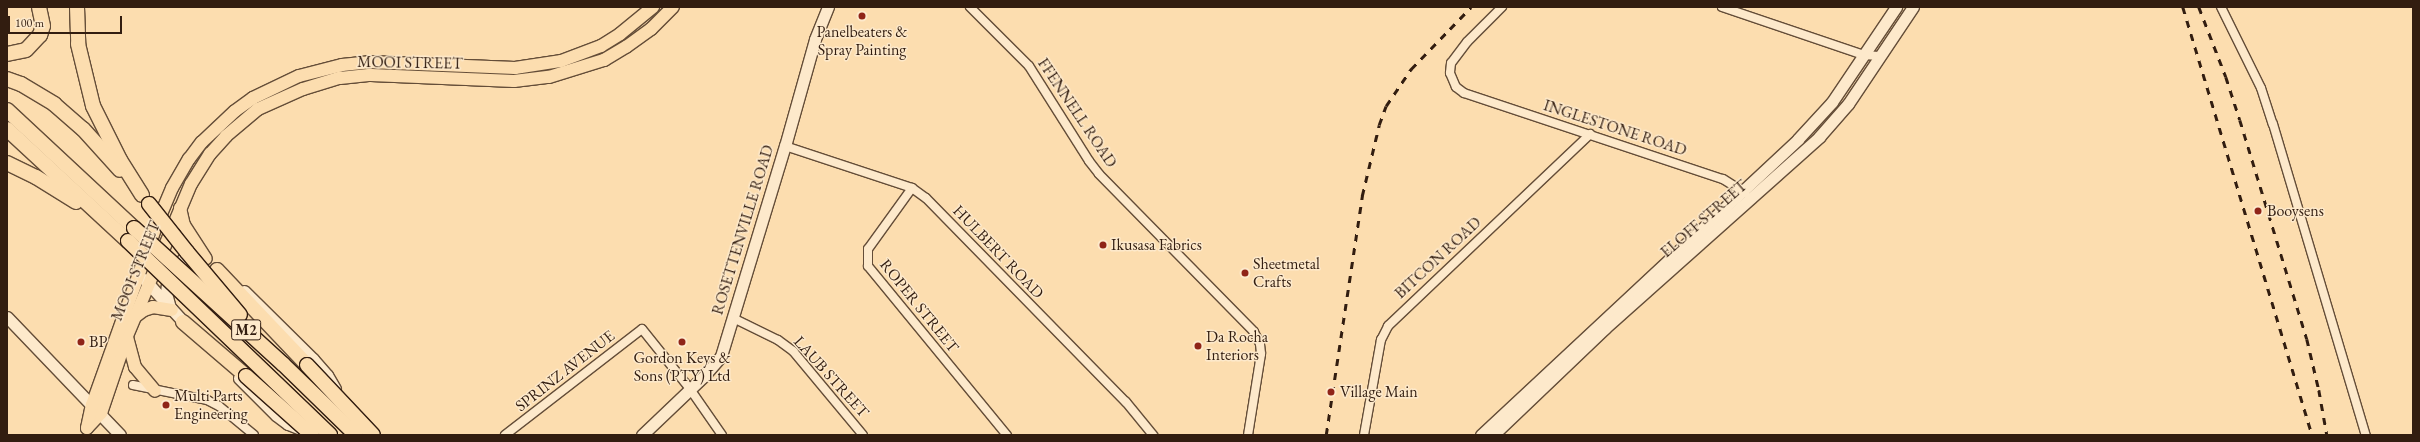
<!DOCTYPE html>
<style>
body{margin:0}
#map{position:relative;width:2420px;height:442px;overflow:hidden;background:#fcddaf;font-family:"EB Garamond",serif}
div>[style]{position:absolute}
.roads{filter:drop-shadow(1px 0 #644d38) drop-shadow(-1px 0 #644d38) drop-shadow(0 1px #644d38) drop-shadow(0 -1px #644d38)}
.street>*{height:8px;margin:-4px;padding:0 4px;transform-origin:4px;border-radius:4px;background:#fde9cb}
.secondary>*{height:11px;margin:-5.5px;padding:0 5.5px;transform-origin:5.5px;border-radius:5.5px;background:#fde9cb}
.primary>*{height:12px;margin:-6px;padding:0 6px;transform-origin:6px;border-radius:6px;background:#fcddaf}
.highway>*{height:14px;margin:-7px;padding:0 7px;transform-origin:7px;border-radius:7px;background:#fcddaf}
.rail>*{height:2.5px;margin-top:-1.25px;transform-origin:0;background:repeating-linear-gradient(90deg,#321d10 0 7px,transparent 0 14px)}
.bridges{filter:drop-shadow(1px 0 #321d10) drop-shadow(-1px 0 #321d10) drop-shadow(0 1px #321d10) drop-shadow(0 -1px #321d10)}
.highway-bridge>*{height:14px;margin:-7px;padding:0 7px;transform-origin:7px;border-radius:7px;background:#fcddaf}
.dots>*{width:11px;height:11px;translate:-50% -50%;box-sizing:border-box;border:2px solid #fde9cb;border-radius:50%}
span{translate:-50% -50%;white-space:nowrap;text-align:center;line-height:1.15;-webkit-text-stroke:3px #fde9cb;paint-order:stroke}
.shield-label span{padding:1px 3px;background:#fde9cb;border:1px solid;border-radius:3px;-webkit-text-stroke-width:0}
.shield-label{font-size:15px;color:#321d10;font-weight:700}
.poi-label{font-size:16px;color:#321d10}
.left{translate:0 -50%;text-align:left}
.street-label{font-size:16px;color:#321d10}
.frame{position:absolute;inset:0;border:8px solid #321d10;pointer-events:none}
.scale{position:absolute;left:8px;top:16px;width:114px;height:18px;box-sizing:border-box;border:2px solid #321d10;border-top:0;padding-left:5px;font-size:12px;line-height:14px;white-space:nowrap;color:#321d10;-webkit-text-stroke:3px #fde9cb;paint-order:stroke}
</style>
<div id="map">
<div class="roads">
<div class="street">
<div style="left:970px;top:7px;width:83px;rotate:45deg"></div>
<div style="left:1029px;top:66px;width:112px;rotate:57.7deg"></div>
<div style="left:1089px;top:161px;width:16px;rotate:52deg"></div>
<div style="left:1099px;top:174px;width:221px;rotate:45.5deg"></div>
<div style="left:1254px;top:332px;width:13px;rotate:63deg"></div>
<div style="left:1260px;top:344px;width:10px;rotate:84deg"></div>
<div style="left:1261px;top:354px;width:82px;rotate:99.1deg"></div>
<div style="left:1502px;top:7px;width:49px;rotate:135deg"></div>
<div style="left:1467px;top:42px;width:26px;rotate:127deg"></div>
<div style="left:1451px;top:63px;width:10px;rotate:96deg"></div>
<div style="left:1450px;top:73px;width:15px;rotate:67deg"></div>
<div style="left:1456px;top:87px;width:10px;rotate:37deg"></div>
<div style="left:1464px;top:93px;width:273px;rotate:18.4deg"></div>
<div style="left:1723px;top:179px;width:26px;rotate:32deg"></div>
<div style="left:1722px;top:7px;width:150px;rotate:18.7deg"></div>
<div style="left:1864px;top:55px;width:15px;rotate:4deg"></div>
<div style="left:2221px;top:7px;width:90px;rotate:63.7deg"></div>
<div style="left:2261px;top:88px;width:38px;rotate:72deg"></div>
<div style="left:2273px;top:124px;width:325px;rotate:73.4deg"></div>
<div style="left:785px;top:146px;width:134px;rotate:18.3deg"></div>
<div style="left:912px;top:188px;width:17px;rotate:36deg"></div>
<div style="left:926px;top:198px;width:286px;rotate:45.6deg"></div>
<div style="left:1126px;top:402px;width:43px;rotate:50.7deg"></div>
<div style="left:912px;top:188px;width:75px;rotate:125.8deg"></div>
<div style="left:868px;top:249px;width:17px;rotate:90deg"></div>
<div style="left:868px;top:266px;width:219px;rotate:50.6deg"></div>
<div style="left:733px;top:318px;width:50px;rotate:26.1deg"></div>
<div style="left:778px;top:340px;width:19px;rotate:36deg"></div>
<div style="left:793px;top:351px;width:109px;rotate:50.2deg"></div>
<div style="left:133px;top:385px;width:76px;rotate:11.5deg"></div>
<div style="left:207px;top:400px;width:13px;rotate:27deg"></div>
<div style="left:219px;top:406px;width:45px;rotate:39.6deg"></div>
<div style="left:505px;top:435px;width:173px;rotate:-37.7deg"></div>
<div style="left:642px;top:329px;width:77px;rotate:51.3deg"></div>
<div style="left:690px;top:389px;width:56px;rotate:55.2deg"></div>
<div style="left:1364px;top:435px;width:97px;rotate:-79.9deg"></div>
<div style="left:1381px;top:340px;width:16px;rotate:-63deg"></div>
<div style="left:1388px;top:326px;width:279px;rotate:-43.5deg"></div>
</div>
<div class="secondary">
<div style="left:144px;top:279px;width:67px;rotate:47.4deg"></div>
<div style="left:244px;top:291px;width:97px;rotate:44.6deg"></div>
<div style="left:313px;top:359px;width:21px;rotate:49deg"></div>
<div style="left:327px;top:375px;width:16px;rotate:60deg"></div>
<div style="left:170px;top:308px;width:16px;rotate:-105deg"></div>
<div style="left:166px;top:293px;width:18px;rotate:-84deg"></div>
<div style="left:168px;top:275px;width:22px;rotate:-47deg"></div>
<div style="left:183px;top:259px;width:8px;rotate:-30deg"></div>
<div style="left:190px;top:255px;width:6px;rotate:9deg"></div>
<div style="left:7px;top:317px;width:163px;rotate:46.2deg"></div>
<div style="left:239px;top:378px;width:52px;rotate:45deg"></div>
<div style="left:276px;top:415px;width:15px;rotate:37deg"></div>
<div style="left:288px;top:424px;width:16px;rotate:22deg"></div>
<div style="left:642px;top:435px;width:84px;rotate:-43.6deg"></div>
<div style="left:703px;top:377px;width:28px;rotate:-49deg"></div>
<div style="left:721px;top:356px;width:220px;rotate:-73.1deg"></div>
<div style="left:785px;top:146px;width:111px;rotate:-74.3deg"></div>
<div style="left:815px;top:39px;width:35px;rotate:-68deg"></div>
<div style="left:1481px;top:435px;width:434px;rotate:-43deg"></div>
<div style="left:1798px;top:139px;width:50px;rotate:-47.4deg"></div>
<div style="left:1832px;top:102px;width:115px;rotate:-56deg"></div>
<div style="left:1493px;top:435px;width:155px;rotate:-43.7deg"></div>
<div style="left:1605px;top:328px;width:287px;rotate:-41.7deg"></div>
<div style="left:1819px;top:137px;width:44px;rotate:-48.7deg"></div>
<div style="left:1848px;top:104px;width:117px;rotate:-56.2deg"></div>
</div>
<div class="primary">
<div style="left:180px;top:208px;width:17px;rotate:77deg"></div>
<div style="left:184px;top:225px;width:40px;rotate:57.1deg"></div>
<div style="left:136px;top:316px;width:10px;rotate:-37deg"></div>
<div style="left:144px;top:310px;width:9px;rotate:-18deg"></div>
<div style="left:153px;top:307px;width:19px;rotate:9deg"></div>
<div style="left:127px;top:337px;width:31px;rotate:75deg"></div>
<div style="left:135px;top:367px;width:31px;rotate:50deg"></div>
<div style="left:87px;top:428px;width:21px;rotate:-47deg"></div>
<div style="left:101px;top:413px;width:81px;rotate:-71.3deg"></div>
<div style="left:127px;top:336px;width:165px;rotate:-67.2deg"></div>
<div style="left:191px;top:184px;width:36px;rotate:-58deg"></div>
<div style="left:210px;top:154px;width:24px;rotate:-48deg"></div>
<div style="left:226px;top:136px;width:42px;rotate:-40.2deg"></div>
<div style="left:258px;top:109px;width:49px;rotate:-24deg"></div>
<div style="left:303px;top:89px;width:39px;rotate:-17deg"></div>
<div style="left:340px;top:78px;width:31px;rotate:-6deg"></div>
<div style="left:371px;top:75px;width:143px;rotate:2.4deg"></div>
<div style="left:514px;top:81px;width:35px;rotate:-7deg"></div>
<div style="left:549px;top:77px;width:58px;rotate:-17.2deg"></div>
<div style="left:604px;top:60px;width:26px;rotate:-31deg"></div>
<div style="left:626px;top:47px;width:31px;rotate:-36deg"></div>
<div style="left:651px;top:29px;width:31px;rotate:-45deg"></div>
<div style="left:87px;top:428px;width:24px;rotate:-78deg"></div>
<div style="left:92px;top:405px;width:190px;rotate:-70.3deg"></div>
<div style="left:156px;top:226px;width:41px;rotate:-67.2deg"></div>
<div style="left:172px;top:188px;width:34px;rotate:-60deg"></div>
<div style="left:189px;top:159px;width:21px;rotate:-53deg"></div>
<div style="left:202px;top:142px;width:45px;rotate:-43.2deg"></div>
<div style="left:235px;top:111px;width:22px;rotate:-36deg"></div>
<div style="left:253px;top:98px;width:51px;rotate:-25.6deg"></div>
<div style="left:299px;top:76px;width:44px;rotate:-14.3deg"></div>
<div style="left:342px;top:65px;width:27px;rotate:-6deg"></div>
<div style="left:369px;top:62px;width:146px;rotate:2.4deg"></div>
<div style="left:515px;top:68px;width:47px;rotate:-8.7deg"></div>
<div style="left:561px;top:61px;width:43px;rotate:-20.6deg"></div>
<div style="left:601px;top:46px;width:22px;rotate:-32deg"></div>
<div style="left:620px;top:34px;width:43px;rotate:-39.3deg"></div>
</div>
<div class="highway">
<div style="left:77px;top:7px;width:37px;rotate:88deg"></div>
<div style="left:78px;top:44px;width:64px;rotate:76.4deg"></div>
<div style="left:93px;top:106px;width:60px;rotate:63.4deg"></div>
<div style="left:120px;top:160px;width:41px;rotate:57.8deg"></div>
<div style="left:7px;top:54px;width:19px;rotate:-12deg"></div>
<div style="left:26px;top:50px;width:21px;rotate:-47deg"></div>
<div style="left:40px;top:35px;width:9px;rotate:-72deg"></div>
<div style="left:43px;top:26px;width:19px;rotate:-102deg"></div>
<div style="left:7px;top:79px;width:15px;rotate:20deg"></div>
<div style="left:21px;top:84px;width:39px;rotate:31deg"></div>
<div style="left:54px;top:104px;width:38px;rotate:41deg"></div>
<div style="left:83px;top:129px;width:55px;rotate:47.9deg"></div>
<div style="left:7px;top:110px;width:173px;rotate:42.9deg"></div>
<div style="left:7px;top:129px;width:165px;rotate:42.8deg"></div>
<div style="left:7px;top:163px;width:32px;rotate:26deg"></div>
<div style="left:36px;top:177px;width:47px;rotate:32deg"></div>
<div style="left:217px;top:270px;width:131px;rotate:46.5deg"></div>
<div style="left:183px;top:322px;width:83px;rotate:40.6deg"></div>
</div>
</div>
<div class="rail">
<div style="left:2183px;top:7px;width:447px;rotate:73.2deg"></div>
<div style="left:2199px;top:7px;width:75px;rotate:68.9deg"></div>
<div style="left:2226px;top:77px;width:45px;rotate:72deg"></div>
<div style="left:2240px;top:120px;width:229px;rotate:73deg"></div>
<div style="left:2307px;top:339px;width:52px;rotate:76.8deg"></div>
<div style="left:2319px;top:390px;width:46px;rotate:79.9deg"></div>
<div style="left:1326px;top:435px;width:242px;rotate:-81.4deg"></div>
<div style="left:1362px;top:196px;width:73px;rotate:-76.5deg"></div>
<div style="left:1379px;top:125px;width:20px;rotate:-70deg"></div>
<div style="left:1386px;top:106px;width:45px;rotate:-56deg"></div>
<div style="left:1411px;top:69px;width:86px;rotate:-45.9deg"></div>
</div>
<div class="bridges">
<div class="highway-bridge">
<div style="left:149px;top:204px;width:61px;rotate:51.6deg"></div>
<div style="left:187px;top:252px;width:82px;rotate:49.9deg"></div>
<div style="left:134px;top:228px;width:202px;rotate:42.4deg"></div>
<div style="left:283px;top:364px;width:102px;rotate:44.2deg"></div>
<div style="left:128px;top:241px;width:280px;rotate:43.8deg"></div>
<div style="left:307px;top:365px;width:96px;rotate:46.7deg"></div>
<div style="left:246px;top:376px;width:89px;rotate:41.8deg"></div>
</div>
</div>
<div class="dots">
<div style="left:862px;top:16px;background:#8f2418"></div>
<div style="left:2258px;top:211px;background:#8f2418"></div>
<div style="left:1103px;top:245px;background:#8f2418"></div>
<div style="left:1245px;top:273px;background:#8f2418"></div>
<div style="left:81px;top:342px;background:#8f2418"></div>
<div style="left:682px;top:342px;background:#8f2418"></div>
<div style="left:1198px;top:346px;background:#8f2418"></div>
<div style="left:1331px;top:392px;background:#8f2418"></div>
<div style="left:166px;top:405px;background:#8f2418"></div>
</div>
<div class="shield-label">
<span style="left:246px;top:330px">M2</span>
</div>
<div class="poi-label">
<span style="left:862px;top:41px">Panelbeaters &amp;<br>Spray Painting</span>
<span class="left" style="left:2267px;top:211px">Booysens</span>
<span class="left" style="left:1111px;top:245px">Ikusasa Fabrics</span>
<span class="left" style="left:1253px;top:273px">Sheetmetal<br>Crafts</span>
<span class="left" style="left:1206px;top:346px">Da Rocha<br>Interiors</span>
<span class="left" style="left:89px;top:342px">BP</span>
<span style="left:682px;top:367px">Gordon Keys &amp;<br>Sons (PTY) Ltd</span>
<span class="left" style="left:1340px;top:392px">Village Main</span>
<span class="left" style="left:174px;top:405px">Multi Parts<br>Engineering</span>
</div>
<div class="street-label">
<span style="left:410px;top:63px;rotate:1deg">MOOI STREET</span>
<span style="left:1077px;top:113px;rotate:56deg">FFENNELL ROAD</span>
<span style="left:1615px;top:128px;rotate:18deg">INGLESTONE ROAD</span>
<span style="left:1704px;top:219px;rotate:-41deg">ELOFF STREET</span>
<span style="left:743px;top:230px;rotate:-73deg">ROSETTENVILLE ROAD</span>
<span style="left:998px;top:252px;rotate:46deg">HULBERT ROAD</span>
<span style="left:1438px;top:258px;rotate:-43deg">BITCON ROAD</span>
<span style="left:136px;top:271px;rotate:-68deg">MOOI STREET</span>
<span style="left:919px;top:306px;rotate:51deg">ROPER STREET</span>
<span style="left:565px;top:371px;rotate:-38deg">SPRINZ AVENUE</span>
<span style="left:831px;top:377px;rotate:48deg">LAUB STREET</span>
</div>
<div class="frame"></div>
<div class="scale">100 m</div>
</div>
